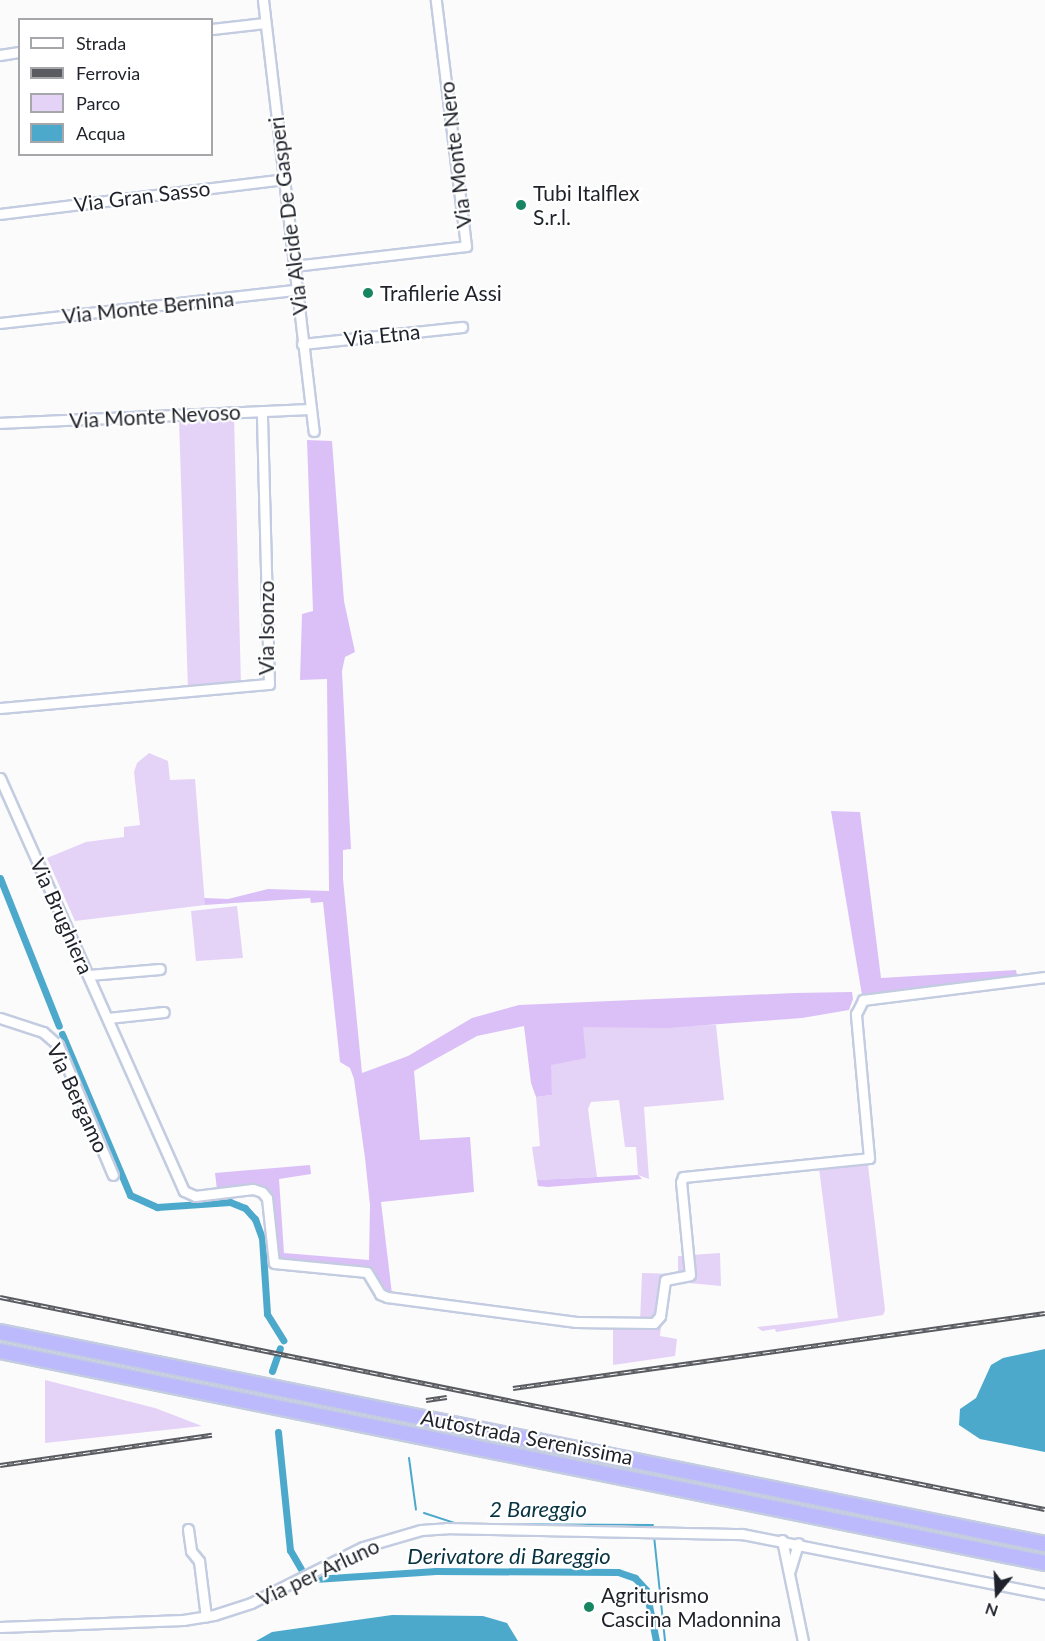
<!DOCTYPE html>
<style>
body{margin:0}
#map{position:relative;width:1045px;height:1641px;overflow:hidden;background:#fbfbfb;font-family:Lato,sans-serif}
div>[style]{position:absolute}
.green>*{inset:0;background:#e4d2f7}
.forest>*{inset:0;background:#dac0f7}
.water>*{inset:0;background:#4ca9cc}
.stream>*{height:2px;margin:-1px;padding:0 1px;transform-origin:1px;border-radius:1px;background:#4ca9cc}
.canal>*{height:7px;margin:-3.5px;padding:0 3.5px;transform-origin:3.5px;border-radius:3.5px;background:#4ca9cc}
.roads{filter:drop-shadow(2px 0 #c3cce0) drop-shadow(-2px 0 #c3cce0) drop-shadow(0 2px #c3cce0) drop-shadow(0 -2px #c3cce0)}
.minor>*{height:9px;margin:-4.5px;padding:0 4.5px;transform-origin:4.5px;border-radius:4.5px;background:#fff}
.highway>*{height:14px;margin:-7px;padding:0 7px;transform-origin:7px;border-radius:7px;background:#bcb9fc}
.rail>*{height:4.5px;margin-top:-2.25px;transform-origin:0;background:repeating-linear-gradient(90deg,#fff 0 7px,#595b61 0 14px);box-sizing:border-box;border-block:2px solid #595b61}
.dots>*{width:16px;height:16px;translate:-50% -50%;box-sizing:border-box;border:3px solid #fff;border-radius:50%}
span{translate:-50% -50%;white-space:nowrap;text-align:center;line-height:1.15;-webkit-text-stroke:4.5px #fff;paint-order:stroke}
.street-label{font-size:21px;color:#1f222a}
.poi-label{font-size:21px;color:#1f222a}
.left{translate:0 -50%;text-align:left}
.water-label{font-size:22px;color:#073341;font-style:italic}
.legend{position:absolute;left:18px;top:18px;width:195px;height:138px;box-sizing:border-box;background:#fff;border:2px solid #a5a7aa;margin:0;padding:8px 10px;list-style:none;font-size:18px;color:#1f222a}
.legend li{display:flex;align-items:center;gap:12px;height:30px}
.legend b{width:30px;border:2px solid #a5a7aa}
.north{position:absolute;left:967px;top:1563px;width:60px;height:60px;-webkit-text-stroke:4px #fff;paint-order:stroke;rotate:198deg;font-size:16px;font-weight:700;line-height:24px;text-align:center;color:#1f222a}
.north::after{content:'';display:block;margin:auto;width:21px;height:27px;background:#1f222a;clip-path:polygon(50% 0,100% 100%,50% 72%,0 100%)}
</style>
<div id="map">
<div class="green">
<div style="clip-path:polygon(234px 418px,241px 685px,188px 689px,179px 420px)"></div>
<div style="clip-path:polygon(149px 753px,168px 761px,170px 780px,195px 779px,205px 905px,75px 921px,47px 858px,86px 842px,124px 837px,124px 827px,140px 825px,134px 772px,137px 763px)"></div>
<div style="clip-path:polygon(237px 906px,243px 958px,196px 961px,191px 911px)"></div>
<div style="clip-path:polygon(716px 1025px,724px 1100px,644px 1107px,649px 1179px,638px 1175px,636px 1147px,625px 1147px,619px 1100px,591px 1102px,588px 1109px,597px 1177px,537px 1180px,532px 1147px,540px 1146px,536px 1097px,552px 1095px,550px 1064px,583px 1027px)"></div>
<div style="clip-path:polygon(868px 1165px,885px 1310px,883px 1315px,776px 1332px,775px 1329px,762px 1331px,757px 1327px,838px 1318px,819px 1168px)"></div>
<div style="clip-path:polygon(720px 1253px,721px 1286px,667px 1281px,693px 1279px,691px 1255px)"></div>
<div style="clip-path:polygon(678px 1256px,687px 1256px,686px 1275px,663px 1276px,659px 1316px,640px 1323px,642px 1273px,678px 1274px)"></div>
<div style="clip-path:polygon(613px 1326px,661px 1326px,660px 1336px,677px 1339px,675px 1356px,613px 1365px)"></div>
<div style="clip-path:polygon(45px 1380px,155px 1408px,202px 1426px,45px 1443px)"></div>
</div>
<div class="forest">
<div style="clip-path:polygon(307px 440px,332px 441px,344px 601px,355px 652px,345px 657px,342px 671px,351px 849px,343px 850px,343px 879px,362px 1073px,408px 1056px,472px 1018px,519px 1005px,794px 993px,852px 992px,853px 999px,849px 1010px,802px 1018px,667px 1028px,583px 1027px,586px 1058px,551px 1065px,552px 1095px,536px 1097px,531px 1083px,524px 1026px,477px 1036px,414px 1071px,420px 1140px,470px 1137px,474px 1192px,381px 1202px,392px 1294px,382px 1292px,373px 1273px,275px 1261px,268px 1195px,217px 1190px,215px 1173px,310px 1165px,311px 1174px,279px 1179px,284px 1253px,369px 1260px,370px 1205px,365px 1158px,354px 1079px,350px 1068px,340px 1062px,323px 902px,311px 903px,310px 898px,205px 905px,204px 898px,228px 899px,268px 889px,329px 891px,327px 679px,300px 680px,302px 614px,313px 611px)"></div>
<div style="clip-path:polygon(831px 811px,860px 812px,881px 978px,1016px 970px,1017px 975px,862px 995px)"></div>
<div style="clip-path:polygon(638px 1175px,642px 1179px,548px 1187px,538px 1186px,537px 1180px)"></div>
</div>
<div class="water">
<div style="clip-path:polygon(1045px 1349px,1045px 1452px,980px 1439px,959px 1425px,960px 1409px,976px 1398px,991px 1365px,1003px 1358px)"></div>
<div style="clip-path:polygon(392px 1615px,483px 1616px,507px 1623px,518px 1641px,256px 1641px,272px 1632px)"></div>
</div>
<div class="stream">
<div style="left:409px;top:1458px;width:52px;rotate:82.3deg"></div>
<div style="left:424px;top:1513px;width:36px;rotate:18deg"></div>
<div style="left:458px;top:1524px;width:195px;rotate:0.3deg"></div>
<div style="left:654px;top:1536px;width:106px;rotate:84deg"></div>
</div>
<div class="canal">
<div style="left:0;top:878px;width:159px;rotate:68.3deg"></div>
<div style="left:62px;top:1034px;width:175px;rotate:67.1deg"></div>
<div style="left:130px;top:1195px;width:30px;rotate:24deg"></div>
<div style="left:157px;top:1207px;width:73px;rotate:-3.9deg"></div>
<div style="left:230px;top:1202px;width:16px;rotate:22deg"></div>
<div style="left:245px;top:1208px;width:15px;rotate:48deg"></div>
<div style="left:255px;top:1219px;width:20px;rotate:70deg"></div>
<div style="left:262px;top:1238px;width:76px;rotate:86.2deg"></div>
<div style="left:267px;top:1314px;width:31px;rotate:58deg"></div>
<div style="left:272px;top:1371px;width:24px;rotate:-71deg"></div>
<div style="left:278px;top:1432px;width:119px;rotate:84.2deg"></div>
<div style="left:290px;top:1550px;width:22px;rotate:60deg"></div>
<div style="left:315px;top:1579px;width:121px;rotate:-3.8deg"></div>
<div style="left:436px;top:1571px;width:182px;rotate:0.3deg"></div>
<div style="left:618px;top:1572px;width:18px;rotate:19deg"></div>
<div style="left:635px;top:1578px;width:16px;rotate:47deg"></div>
<div style="left:646px;top:1590px;width:52px;rotate:78.9deg"></div>
</div>
<div class="roads">
<div class="minor">
<div style="left:263px;top:0;width:434px;rotate:83.3deg"></div>
<div style="left:212px;top:29px;width:53px;rotate:-6.5deg"></div>
<div style="left:0;top:55px;width:20px;rotate:-9deg"></div>
<div style="left:0;top:214px;width:286px;rotate:-7deg"></div>
<div style="left:294px;top:266px;width:173px;rotate:-6.6deg"></div>
<div style="left:466px;top:246px;width:248px;rotate:-97deg"></div>
<div style="left:0;top:323px;width:298px;rotate:-6.4deg"></div>
<div style="left:302px;top:344px;width:161px;rotate:-6.1deg"></div>
<div style="left:0;top:423px;width:311px;rotate:-2.6deg"></div>
<div style="left:0;top:708px;width:270px;rotate:-5.1deg"></div>
<div style="left:269px;top:684px;width:273px;rotate:-91.5deg"></div>
<div style="left:0;top:778px;width:452px;rotate:66deg"></div>
<div style="left:184px;top:1191px;width:12px;rotate:24deg"></div>
<div style="left:195px;top:1196px;width:58px;rotate:-6.9deg"></div>
<div style="left:253px;top:1189px;width:9px;rotate:18deg"></div>
<div style="left:262px;top:1192px;width:8px;rotate:50deg"></div>
<div style="left:267px;top:1198px;width:65px;rotate:83.9deg"></div>
<div style="left:274px;top:1263px;width:93px;rotate:5.5deg"></div>
<div style="left:367px;top:1272px;width:26px;rotate:59deg"></div>
<div style="left:380px;top:1294px;width:8px;rotate:23deg"></div>
<div style="left:387px;top:1297px;width:191px;rotate:7.5deg"></div>
<div style="left:576px;top:1322px;width:78px;rotate:0.7deg"></div>
<div style="left:654px;top:1323px;width:9px;rotate:-49deg"></div>
<div style="left:660px;top:1316px;width:36px;rotate:-82deg"></div>
<div style="left:665px;top:1280px;width:25px;rotate:-11deg"></div>
<div style="left:690px;top:1275px;width:93px;rotate:-95.5deg"></div>
<div style="left:681px;top:1182px;width:5px;rotate:-68deg"></div>
<div style="left:683px;top:1177px;width:187px;rotate:-5.8deg"></div>
<div style="left:869px;top:1158px;width:145px;rotate:-95.2deg"></div>
<div style="left:856px;top:1014px;width:16px;rotate:-63deg"></div>
<div style="left:863px;top:1000px;width:183px;rotate:-7.2deg"></div>
<div style="left:89px;top:975px;width:71px;rotate:-4.8deg"></div>
<div style="left:0;top:1018px;width:45px;rotate:18deg"></div>
<div style="left:43px;top:1032px;width:20px;rotate:41deg"></div>
<div style="left:58px;top:1045px;width:141px;rotate:67.1deg"></div>
<div style="left:108px;top:1018px;width:56px;rotate:-6.1deg"></div>
<div style="left:188px;top:1529px;width:22px;rotate:82deg"></div>
<div style="left:191px;top:1551px;width:13px;rotate:51deg"></div>
<div style="left:199px;top:1561px;width:56px;rotate:82.9deg"></div>
<div style="left:782px;top:1540px;width:103px;rotate:78.3deg"></div>
<div style="left:790px;top:1570px;width:28px;rotate:-73deg"></div>
<div style="left:0;top:1627px;width:183px;rotate:-2.2deg"></div>
<div style="left:183px;top:1620px;width:31px;rotate:-9deg"></div>
<div style="left:214px;top:1615px;width:39px;rotate:-18deg"></div>
<div style="left:251px;top:1603px;width:125px;rotate:-26.6deg"></div>
<div style="left:363px;top:1547px;width:60px;rotate:-16.3deg"></div>
<div style="left:421px;top:1530px;width:26px;rotate:-4deg"></div>
<div style="left:447px;top:1528px;width:295px;rotate:1.2deg"></div>
<div style="left:742px;top:1534px;width:309px;rotate:11.2deg"></div>
</div>
<div class="highway">
<div style="left:0;top:1332px;width:1066px;rotate:11.47deg"></div>
<div style="left:0;top:1351px;width:1066px;rotate:11.47deg"></div>
</div>
</div>
<div class="rail">
<div style="left:0;top:1297px;width:1066px;rotate:11.47deg"></div>
<div style="left:513px;top:1388px;width:537px;rotate:-8.02deg"></div>
<div style="left:426px;top:1400px;width:21px;rotate:-8deg"></div>
<div style="left:0;top:1465px;width:214px;rotate:-8.1deg"></div>
</div>
<div class="dots">
<div style="left:521px;top:205px;background:#178562"></div>
<div style="left:368px;top:293px;background:#178562"></div>
<div style="left:589px;top:1607px;background:#178562"></div>
</div>
<div class="street-label">
<span style="left:455px;top:155px;rotate:-97deg">Via Monte Nero</span>
<span style="left:142px;top:196px;rotate:-7deg">Via Gran Sasso</span>
<span style="left:288px;top:216px;rotate:-97deg">Via Alcide De Gasperi</span>
<span style="left:148px;top:307px;rotate:-6deg">Via Monte Bernina</span>
<span style="left:382px;top:335px;rotate:-6deg">Via Etna</span>
<span style="left:155px;top:416px;rotate:-3deg">Via Monte Nevoso</span>
<span style="left:266px;top:628px;rotate:-90deg">Via Isonzo</span>
<span style="left:62px;top:916px;rotate:66deg">Via Brughiera</span>
<span style="left:78px;top:1098px;rotate:65deg">Via Bergamo</span>
<span style="left:527px;top:1437px;rotate:11deg">Autostrada Serenissima</span>
<span style="left:318px;top:1572px;rotate:-25deg">Via per Arluno</span>
</div>
<div class="poi-label">
<span class="left" style="left:533px;top:205px">Tubi Italflex<br>S.r.l.</span>
<span class="left" style="left:380px;top:293px">Trafilerie Assi</span>
<span class="left" style="left:601px;top:1607px">Agriturismo<br>Cascina Madonnina</span>
</div>
<div class="water-label">
<span style="left:538px;top:1509px">2 Bareggio</span>
<span style="left:509px;top:1556px">Derivatore di Bareggio</span>
</div>
<ul class="legend">
<li><b style="height:8px;background:#fff"></b>Strada</li>
<li><b style="height:8px;background:#595b61"></b>Ferrovia</li>
<li><b style="height:16px;background:#e4d2f7"></b>Parco</li>
<li><b style="height:16px;background:#4ca9cc"></b>Acqua</li>
</ul>
<div class="north">N</div>
</div>
